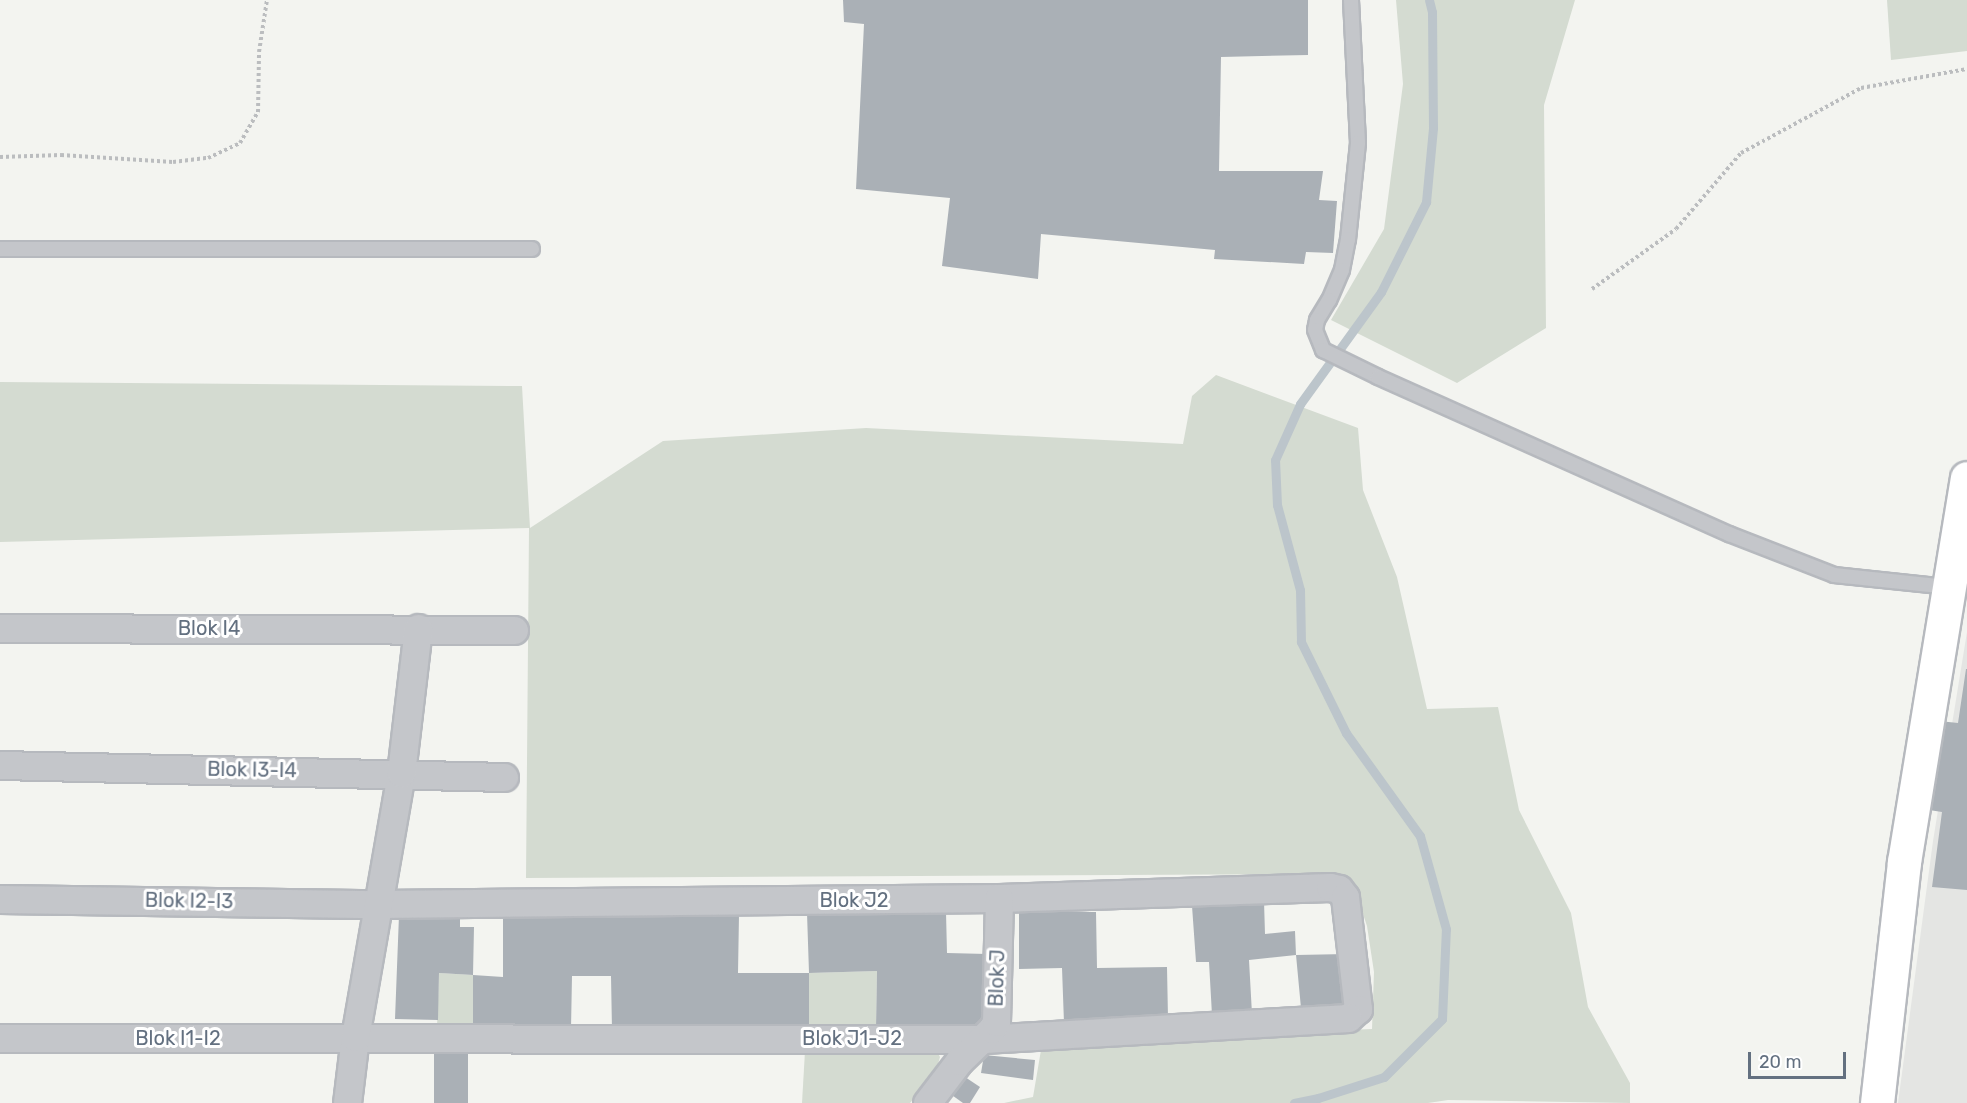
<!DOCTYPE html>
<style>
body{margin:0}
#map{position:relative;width:1967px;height:1103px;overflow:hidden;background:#f3f4f0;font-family:Rubik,sans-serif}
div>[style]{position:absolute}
.built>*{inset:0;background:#e4e5e3}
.green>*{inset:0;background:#d4dbd1}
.stream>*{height:9px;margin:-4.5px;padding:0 4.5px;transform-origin:4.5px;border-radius:4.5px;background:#bcc5cb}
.building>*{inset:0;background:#aab0b6}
.path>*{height:4px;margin-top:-2px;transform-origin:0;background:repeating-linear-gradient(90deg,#bbbdbf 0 3px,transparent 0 6px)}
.roads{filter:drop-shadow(2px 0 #b6b9be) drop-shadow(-2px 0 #b6b9be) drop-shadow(0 2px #b6b9be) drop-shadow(0 -2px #b6b9be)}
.lane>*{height:14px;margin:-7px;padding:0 7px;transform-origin:7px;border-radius:7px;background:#c4c6ca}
.street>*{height:27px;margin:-13.5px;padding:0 13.5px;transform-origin:13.5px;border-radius:13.5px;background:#c4c6ca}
.secondary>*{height:33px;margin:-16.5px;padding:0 16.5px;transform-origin:16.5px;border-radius:16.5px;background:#fff}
span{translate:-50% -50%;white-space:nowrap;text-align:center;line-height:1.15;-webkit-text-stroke:6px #fff;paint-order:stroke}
.street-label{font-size:20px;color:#637080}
.scale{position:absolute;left:1748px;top:1052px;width:98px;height:27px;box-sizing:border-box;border:3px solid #637080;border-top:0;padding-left:8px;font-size:18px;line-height:21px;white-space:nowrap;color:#637080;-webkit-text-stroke:4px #fff;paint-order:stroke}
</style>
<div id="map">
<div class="built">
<div style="clip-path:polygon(1967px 632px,1967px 1103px,1898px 1103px,1933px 841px)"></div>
</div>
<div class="green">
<div style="clip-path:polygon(1396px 0,1575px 0,1544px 105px,1546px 328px,1457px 383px,1331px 320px,1384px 229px,1403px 84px)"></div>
<div style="clip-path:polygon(1887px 0,1967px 0,1967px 51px,1891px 60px)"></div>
<div style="clip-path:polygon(1216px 375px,1358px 428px,1363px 490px,1397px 577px,1427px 709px,1498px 707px,1519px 810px,1571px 913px,1588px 1007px,1630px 1083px,1630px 1103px,1448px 1100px,1428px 1103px,1004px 1103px,1033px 1097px,1041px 1050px,1161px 1038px,1372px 1029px,1374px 972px,1367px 926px,1351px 878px,1321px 874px,526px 878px,529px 528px,0 542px,0 382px,522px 386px,530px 528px,663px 441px,866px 428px,1183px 444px,1192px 396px)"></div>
<div style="clip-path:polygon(877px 971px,876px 1027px,809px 1029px,809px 973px)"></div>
<div style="clip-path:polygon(439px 973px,473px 975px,473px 1028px,437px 1027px)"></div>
<div style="clip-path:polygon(935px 1048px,940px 1057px,936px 1071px,910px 1103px,802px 1103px,805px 1051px)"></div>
</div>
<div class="stream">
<div style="left:1294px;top:1103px;width:25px;rotate:-12deg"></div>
<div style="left:1318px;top:1098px;width:69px;rotate:-17.7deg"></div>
<div style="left:1384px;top:1077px;width:82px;rotate:-45deg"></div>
<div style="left:1442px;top:1019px;width:90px;rotate:-87.5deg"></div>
<div style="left:1446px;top:929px;width:97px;rotate:-105.6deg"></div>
<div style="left:1420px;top:836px;width:127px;rotate:-125.7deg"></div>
<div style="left:1346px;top:733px;width:102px;rotate:-116.3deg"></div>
<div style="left:1301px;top:642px;width:52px;rotate:-91.1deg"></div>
<div style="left:1300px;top:590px;width:88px;rotate:-105.1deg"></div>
<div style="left:1277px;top:505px;width:45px;rotate:-92.5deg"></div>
<div style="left:1275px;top:460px;width:61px;rotate:-65.9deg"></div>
<div style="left:1300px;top:404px;width:138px;rotate:-54.1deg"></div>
<div style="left:1381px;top:292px;width:101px;rotate:-63.4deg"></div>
<div style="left:1426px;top:202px;width:74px;rotate:-84.6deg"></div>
<div style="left:1433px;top:128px;width:116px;rotate:-90.5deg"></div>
<div style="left:1432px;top:12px;width:12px;rotate:-104deg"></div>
</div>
<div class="building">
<div style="clip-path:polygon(843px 0,1308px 0,1308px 55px,1221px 57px,1219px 171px,1323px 171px,1319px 200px,1337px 201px,1333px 253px,1306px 252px,1304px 264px,1214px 259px,1215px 250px,1041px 234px,1038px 279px,942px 266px,950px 198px,856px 189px,864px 24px,844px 22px)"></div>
<div style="clip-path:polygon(1966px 669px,1967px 669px,1967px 890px,1932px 887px,1942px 812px,1929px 810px,1939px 721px,1958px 723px)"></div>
<div style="clip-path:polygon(1264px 901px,1265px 934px,1295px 931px,1296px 955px,1249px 960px,1252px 1014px,1212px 1015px,1209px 962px,1196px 962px,1192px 906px)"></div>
<div style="clip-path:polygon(640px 912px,739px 915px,738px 973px,809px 973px,807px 913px,946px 912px,947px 953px,987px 954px,987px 1027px,876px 1027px,877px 971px,809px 973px,809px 1029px,612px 1030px,611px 976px,572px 976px,571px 1029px,473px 1028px,473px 975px,503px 977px,503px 914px)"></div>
<div style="clip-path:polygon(1019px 912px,1096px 912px,1097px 968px,1167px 967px,1168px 1018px,1064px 1023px,1062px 968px,1019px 969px)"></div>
<div style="clip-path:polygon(399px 915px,460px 917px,460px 927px,474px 927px,473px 975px,439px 973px,438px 1020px,395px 1019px)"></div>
<div style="clip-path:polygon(1347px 954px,1351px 1006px,1301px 1008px,1296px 955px)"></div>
<div style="clip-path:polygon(434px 1054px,468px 1054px,468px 1103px,434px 1103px)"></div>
<div style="clip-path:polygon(984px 1055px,1035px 1060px,1033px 1080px,981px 1073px)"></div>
<div style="clip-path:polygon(962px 1075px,980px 1087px,970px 1103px,963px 1103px,949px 1093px)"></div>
</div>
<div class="path">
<div style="left:0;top:157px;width:61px;rotate:-1.9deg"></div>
<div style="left:61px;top:155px;width:112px;rotate:3.6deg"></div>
<div style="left:173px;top:162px;width:35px;rotate:-7deg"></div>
<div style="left:208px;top:158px;width:35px;rotate:-25deg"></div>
<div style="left:240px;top:143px;width:36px;rotate:-60deg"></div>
<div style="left:258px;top:112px;width:60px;rotate:-89deg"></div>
<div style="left:259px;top:52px;width:53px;rotate:-81.3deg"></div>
<div style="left:1592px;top:289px;width:103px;rotate:-35.5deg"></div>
<div style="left:1676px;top:229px;width:100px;rotate:-49.5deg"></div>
<div style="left:1741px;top:153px;width:136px;rotate:-28.4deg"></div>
<div style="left:1861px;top:88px;width:108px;rotate:-10.2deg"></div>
</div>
<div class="roads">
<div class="lane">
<div style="left:1351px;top:0;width:143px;rotate:87.2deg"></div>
<div style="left:1358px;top:143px;width:97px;rotate:95.9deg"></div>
<div style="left:1348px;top:239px;width:32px;rotate:101deg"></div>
<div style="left:1342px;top:270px;width:33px;rotate:113deg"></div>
<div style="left:1329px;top:300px;width:23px;rotate:121deg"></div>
<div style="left:1317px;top:320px;width:10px;rotate:101deg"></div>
<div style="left:1315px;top:330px;width:22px;rotate:68deg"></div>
<div style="left:1323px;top:350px;width:61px;rotate:26.1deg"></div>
<div style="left:1378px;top:377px;width:385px;rotate:24.1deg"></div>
<div style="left:1729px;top:534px;width:113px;rotate:21.3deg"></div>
<div style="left:1834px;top:575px;width:116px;rotate:6deg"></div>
<div style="left:0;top:249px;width:532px"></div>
</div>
<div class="street">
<div style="left:0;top:628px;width:514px;rotate:0.22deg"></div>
<div style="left:0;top:765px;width:504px;rotate:1.36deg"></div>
<div style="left:0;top:899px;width:378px;rotate:0.8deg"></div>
<div style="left:378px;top:904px;width:621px;rotate:-0.55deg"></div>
<div style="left:999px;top:898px;width:331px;rotate:-1.9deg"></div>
<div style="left:1330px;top:887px;width:9px;rotate:13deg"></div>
<div style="left:1339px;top:889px;width:10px;rotate:53deg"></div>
<div style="left:1345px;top:897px;width:113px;rotate:83.4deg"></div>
<div style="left:1358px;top:1009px;width:13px;rotate:138deg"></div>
<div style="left:1348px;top:1018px;width:369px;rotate:176.7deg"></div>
<div style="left:980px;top:1039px;width:980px;rotate:-179.94deg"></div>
<div style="left:347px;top:1103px;width:66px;rotate:-83.1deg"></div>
<div style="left:355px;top:1037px;width:268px;rotate:-80.1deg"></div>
<div style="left:401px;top:773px;width:146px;rotate:-83.3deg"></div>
<div style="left:927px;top:1103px;width:53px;rotate:-52.7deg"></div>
<div style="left:959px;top:1061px;width:46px;rotate:-44.1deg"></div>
<div style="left:992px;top:1029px;width:8px;rotate:-60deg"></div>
<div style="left:996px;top:1022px;width:124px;rotate:-88.6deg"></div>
</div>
<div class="secondary">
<div style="left:1877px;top:1103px;width:243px;rotate:-83.6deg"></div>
<div style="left:1904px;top:862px;width:389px;rotate:-80.7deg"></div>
</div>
</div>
<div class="street-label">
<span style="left:209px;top:628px">Blok I4</span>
<span style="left:252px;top:770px;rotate:1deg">Blok I3-I4</span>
<span style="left:854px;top:900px">Blok J2</span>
<span style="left:189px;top:901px;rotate:1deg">Blok I2-I3</span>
<span style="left:997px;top:978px;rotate:-88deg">Blok J</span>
<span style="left:178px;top:1038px">Blok I1-I2</span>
<span style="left:852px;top:1038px">Blok J1-J2</span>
</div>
<div class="scale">20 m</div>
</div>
